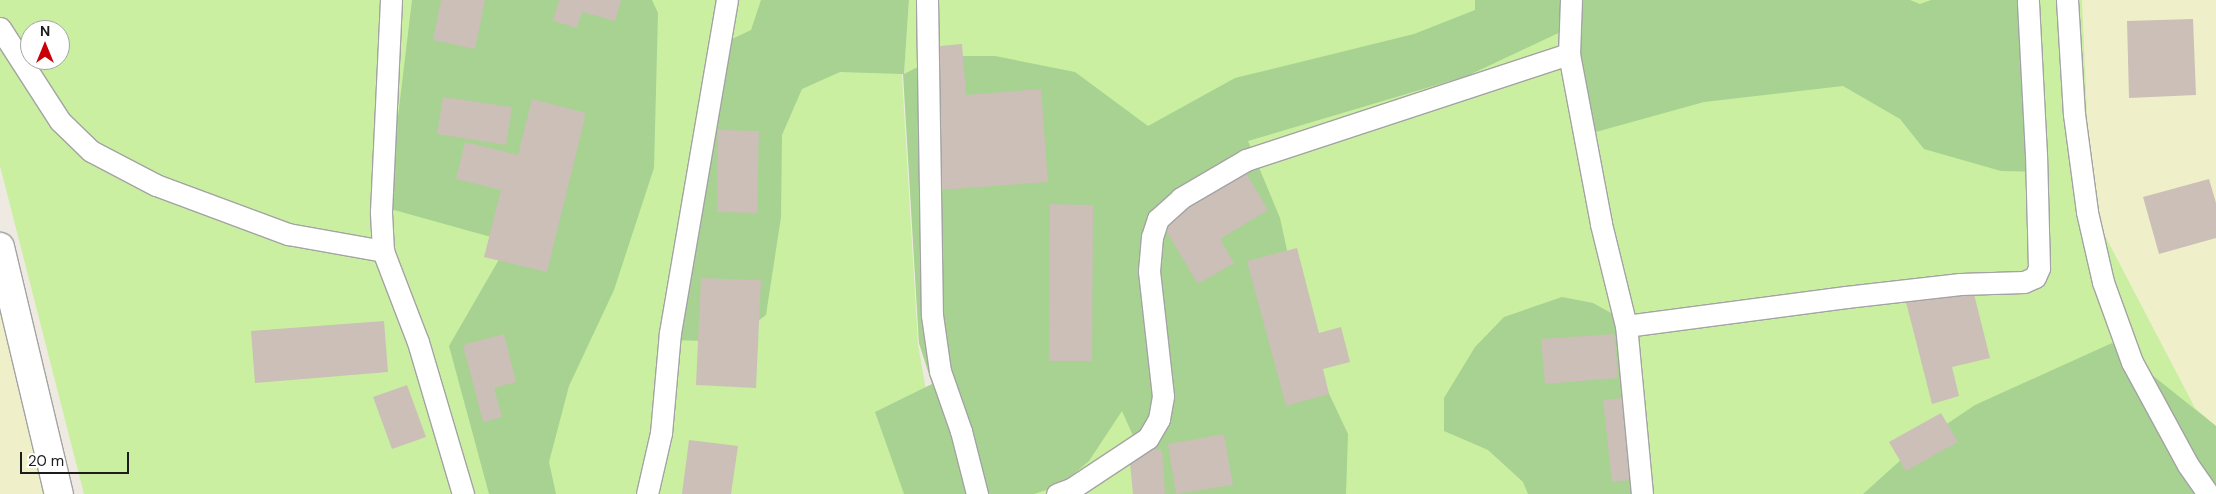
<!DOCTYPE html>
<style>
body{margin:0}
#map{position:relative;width:2216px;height:494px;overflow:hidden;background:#efeae1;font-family:"DM Sans",sans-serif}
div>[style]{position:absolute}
.farmland>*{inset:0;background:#eff0ca}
.grass>*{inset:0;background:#caefa1}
.forest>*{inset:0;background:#a7d291}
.building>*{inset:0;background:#cbbfb7}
.roads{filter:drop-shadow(1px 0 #a3a3a3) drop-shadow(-1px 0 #a3a3a3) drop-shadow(0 1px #a3a3a3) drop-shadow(0 -1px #a3a3a3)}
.lane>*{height:21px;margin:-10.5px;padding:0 10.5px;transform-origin:10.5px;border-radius:10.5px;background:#fff}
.street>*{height:28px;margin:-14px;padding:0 14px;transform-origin:14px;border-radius:14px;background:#fff}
span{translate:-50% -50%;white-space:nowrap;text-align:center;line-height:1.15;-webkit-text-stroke:4px #fff;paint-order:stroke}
.north{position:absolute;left:20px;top:20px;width:50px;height:50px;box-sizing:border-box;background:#fff;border:1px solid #a4a4a4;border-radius:50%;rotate:0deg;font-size:14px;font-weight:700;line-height:20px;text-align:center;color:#1c1c1c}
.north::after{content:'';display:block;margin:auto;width:18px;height:22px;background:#c90008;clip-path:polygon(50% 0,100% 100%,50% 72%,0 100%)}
.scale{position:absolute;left:20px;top:452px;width:109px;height:22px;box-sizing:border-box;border:2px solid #1c1c1c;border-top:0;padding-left:6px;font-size:15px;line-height:18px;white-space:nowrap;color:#1c1c1c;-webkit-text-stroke:4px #fff;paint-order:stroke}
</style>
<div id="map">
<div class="farmland">
<div style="clip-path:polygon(2082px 0,2216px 0,2216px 426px,2195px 408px,2091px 209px)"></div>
<div style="clip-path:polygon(0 295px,55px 494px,0 494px)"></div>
</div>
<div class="grass">
<div style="clip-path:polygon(evenodd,0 0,907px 0,902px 76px,918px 344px,944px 494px,84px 494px,0 166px,0 0,30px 30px,60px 30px,60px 60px,30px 60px,30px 30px)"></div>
<div style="clip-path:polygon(909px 0,2082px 0,2091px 209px,2195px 408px,2216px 426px,2216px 494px,969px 494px,919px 343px,904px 74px)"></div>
</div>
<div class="forest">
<div style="clip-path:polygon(412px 0,652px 0,658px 13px,654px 168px,614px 290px,569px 386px,549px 462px,556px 494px,489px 494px,449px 346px,509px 242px,387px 208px)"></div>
<div style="clip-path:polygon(761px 0,909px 0,904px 74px,939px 56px,995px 56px,1075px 72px,1148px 126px,1235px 78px,1414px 34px,1475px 10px,1475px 0,1910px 0,1920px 4px,1931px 0,2038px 0,2045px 172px,2001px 171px,1924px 149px,1900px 119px,1843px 86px,1704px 102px,1585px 135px,1567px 29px,1467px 76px,1248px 141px,1280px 218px,1309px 351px,1348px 434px,1346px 494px,1159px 494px,1122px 411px,1089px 461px,1061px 485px,1034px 494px,904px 494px,875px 412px,932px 384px,919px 343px,903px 74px,840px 72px,802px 89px,782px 135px,781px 217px,766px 315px,730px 342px,675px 340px,711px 49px,751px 30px)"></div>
<div style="clip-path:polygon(1562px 297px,1593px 303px,1633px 325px,1649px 494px,1528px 494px,1523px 482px,1488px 450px,1444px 431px,1444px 398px,1475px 347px,1504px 317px)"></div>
<div style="clip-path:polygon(2112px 343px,2216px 426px,2216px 494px,1863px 494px,1923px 440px,1975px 405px)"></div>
</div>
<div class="building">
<div style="clip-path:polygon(441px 0,485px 0,475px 49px,433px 40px)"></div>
<div style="clip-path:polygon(559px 0,621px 0,615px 21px,582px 12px,577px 28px,553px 21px)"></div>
<div style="clip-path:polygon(2193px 19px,2196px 95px,2129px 98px,2127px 21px)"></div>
<div style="clip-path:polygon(962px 44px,966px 95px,1041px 89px,1048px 182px,940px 190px,929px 47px)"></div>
<div style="clip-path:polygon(443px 97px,512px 107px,506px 145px,437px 134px)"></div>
<div style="clip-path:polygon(532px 99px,586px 113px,547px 272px,484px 257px,501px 190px,456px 179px,465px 142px,518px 155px)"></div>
<div style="clip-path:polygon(718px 130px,759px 131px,757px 213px,717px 212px)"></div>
<div style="clip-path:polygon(1246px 173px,1268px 210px,1220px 239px,1234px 263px,1198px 284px,1162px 224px)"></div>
<div style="clip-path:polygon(2209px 179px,2216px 203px,2216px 238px,2159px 254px,2143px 197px)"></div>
<div style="clip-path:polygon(1050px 204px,1093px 205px,1092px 361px,1049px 361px)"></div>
<div style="clip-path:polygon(1297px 248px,1319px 333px,1341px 327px,1350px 362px,1323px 369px,1329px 394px,1286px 406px,1247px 261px)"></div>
<div style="clip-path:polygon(701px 278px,761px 280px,756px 388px,696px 385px)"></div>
<div style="clip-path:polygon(1972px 286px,1990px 358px,1952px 367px,1959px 396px,1932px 404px,1906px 302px)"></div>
<div style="clip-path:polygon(384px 321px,388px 372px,255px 383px,251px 331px)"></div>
<div style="clip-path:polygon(504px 334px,516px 382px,494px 388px,502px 417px,483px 422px,463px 345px)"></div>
<div style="clip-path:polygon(1614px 334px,1618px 378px,1545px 384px,1541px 339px)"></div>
<div style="clip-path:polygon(407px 385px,426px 437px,392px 449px,373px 397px)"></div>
<div style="clip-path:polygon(1630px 397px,1639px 479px,1612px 482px,1603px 400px)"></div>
<div style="clip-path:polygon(1941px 413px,1958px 442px,1906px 471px,1889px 442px)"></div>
<div style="clip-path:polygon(1224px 434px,1233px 485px,1176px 494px,1168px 444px)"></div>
<div style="clip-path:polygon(689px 440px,738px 446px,731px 494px,682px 494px)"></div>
<div style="clip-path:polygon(1162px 449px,1165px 494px,1133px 494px,1129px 452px)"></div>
</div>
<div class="roads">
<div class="lane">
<div style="left:927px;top:0;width:315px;rotate:89.1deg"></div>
<div style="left:932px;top:315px;width:57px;rotate:81.9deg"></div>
<div style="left:940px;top:371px;width:64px;rotate:70.7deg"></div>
<div style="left:961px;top:431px;width:65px;rotate:75.7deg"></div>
<div style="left:1571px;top:0;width:54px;rotate:92.1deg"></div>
<div style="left:1569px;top:54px;width:173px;rotate:79.3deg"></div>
<div style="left:1601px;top:224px;width:105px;rotate:76.2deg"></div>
<div style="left:2067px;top:0;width:114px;rotate:86.5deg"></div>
<div style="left:2074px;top:114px;width:99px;rotate:82.4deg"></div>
<div style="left:2087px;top:212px;width:72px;rotate:77.1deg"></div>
<div style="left:2103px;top:282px;width:85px;rotate:70.1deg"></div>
<div style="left:2132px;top:362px;width:117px;rotate:61.5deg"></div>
<div style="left:2188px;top:465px;width:35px;rotate:55deg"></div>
<div style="left:0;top:28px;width:111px;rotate:57.2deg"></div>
<div style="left:60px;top:121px;width:43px;rotate:44.1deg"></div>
<div style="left:91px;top:151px;width:73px;rotate:27.6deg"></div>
<div style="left:156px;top:185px;width:141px;rotate:20.4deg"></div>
<div style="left:288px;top:234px;width:97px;rotate:10.1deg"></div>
<div style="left:383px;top:251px;width:97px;rotate:69deg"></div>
<div style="left:418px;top:342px;width:159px;rotate:73.5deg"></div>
<div style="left:383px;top:251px;width:39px;rotate:-93deg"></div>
<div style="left:381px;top:212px;width:212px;rotate:-87.3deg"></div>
<div style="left:647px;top:494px;width:63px;rotate:-77.1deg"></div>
<div style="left:661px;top:433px;width:100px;rotate:-84.9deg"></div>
<div style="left:670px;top:333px;width:338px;rotate:-80.3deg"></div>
<div style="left:1057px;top:494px;width:15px;rotate:-20deg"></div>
<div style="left:1071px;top:489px;width:92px;rotate:-33.5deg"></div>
<div style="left:1148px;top:438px;width:22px;rotate:-60deg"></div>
<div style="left:1159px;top:419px;width:23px;rotate:-80deg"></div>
<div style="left:1163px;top:396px;width:126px;rotate:-96.4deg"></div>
<div style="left:1149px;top:271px;width:34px;rotate:-85deg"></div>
<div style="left:1152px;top:237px;width:19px;rotate:-72deg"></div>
<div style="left:1158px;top:219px;width:31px;rotate:-42deg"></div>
<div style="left:1181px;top:198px;width:75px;rotate:-30.3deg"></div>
<div style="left:1246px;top:160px;width:340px;rotate:-18.2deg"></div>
<div style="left:1642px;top:494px;width:169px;rotate:-95.4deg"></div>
<div style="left:1626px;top:326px;width:222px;rotate:-7.5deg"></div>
<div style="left:1846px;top:297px;width:115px;rotate:-6.5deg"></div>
<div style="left:1960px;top:284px;width:64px;rotate:-1.8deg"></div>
<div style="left:2024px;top:282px;width:12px;rotate:-24deg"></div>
<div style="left:2035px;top:277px;width:10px;rotate:-66deg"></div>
<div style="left:2039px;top:268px;width:113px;rotate:-91.5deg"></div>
<div style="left:2036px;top:155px;width:155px;rotate:-93deg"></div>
</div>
<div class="street">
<div style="left:0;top:247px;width:254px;rotate:76.6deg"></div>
</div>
</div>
<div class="north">N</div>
<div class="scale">20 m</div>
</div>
